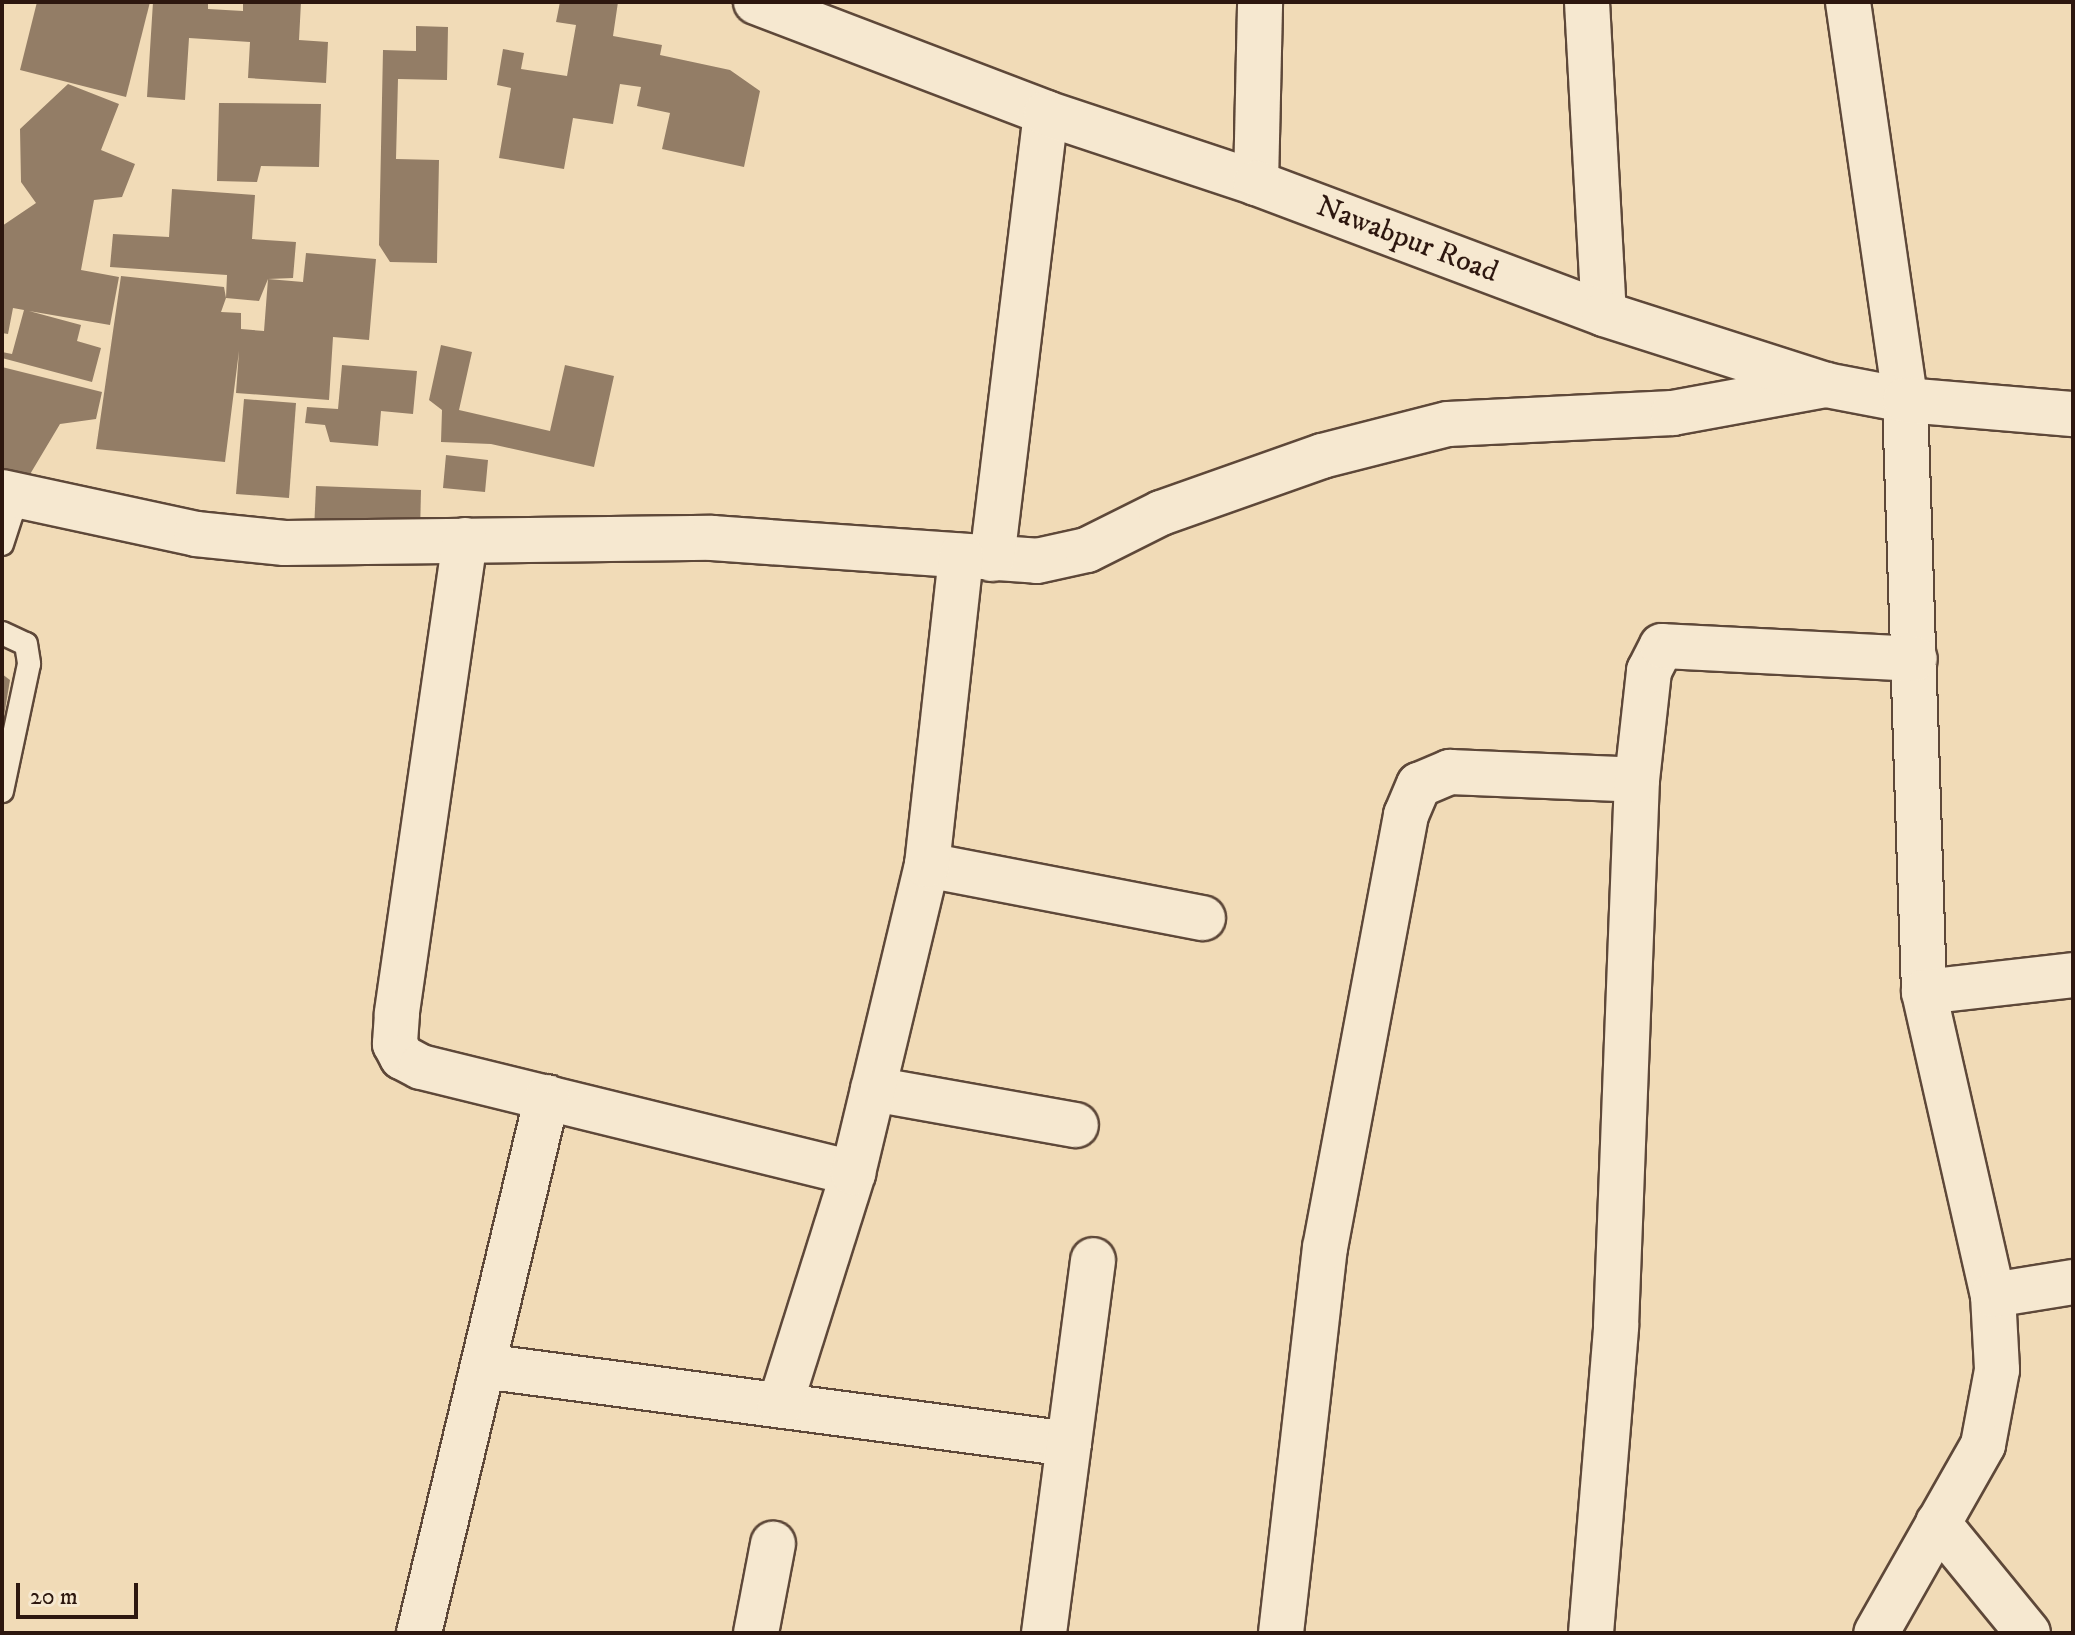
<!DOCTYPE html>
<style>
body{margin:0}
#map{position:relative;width:2075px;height:1635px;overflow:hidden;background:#f1dbb7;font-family:"IM FELL DW Pica",serif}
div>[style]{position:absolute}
.building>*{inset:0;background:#937d66}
.roads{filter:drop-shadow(2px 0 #5e4839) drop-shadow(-2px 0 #5e4839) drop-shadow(0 2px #5e4839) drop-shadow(0 -2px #5e4839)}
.service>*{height:22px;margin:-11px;padding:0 11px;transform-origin:11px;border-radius:11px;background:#f6e8d0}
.minor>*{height:44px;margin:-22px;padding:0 22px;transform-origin:22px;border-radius:22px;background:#f6e8d0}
.tertiary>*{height:44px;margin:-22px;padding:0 22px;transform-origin:22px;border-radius:22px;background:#f6e8d0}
span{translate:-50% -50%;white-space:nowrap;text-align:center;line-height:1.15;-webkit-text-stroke:6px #f6e8d0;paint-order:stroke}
.street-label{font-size:30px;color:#2d170f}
.frame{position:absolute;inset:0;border:4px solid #2d170f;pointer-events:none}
.scale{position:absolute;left:16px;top:1583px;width:122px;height:36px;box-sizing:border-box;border:4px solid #2d170f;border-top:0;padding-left:10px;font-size:24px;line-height:28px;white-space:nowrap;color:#2d170f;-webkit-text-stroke:6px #f6e8d0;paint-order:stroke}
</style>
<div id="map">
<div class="building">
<div style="clip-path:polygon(37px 2px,150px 2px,126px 97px,20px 70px)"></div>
<div style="clip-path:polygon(153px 2px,208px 2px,208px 9px,243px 11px,243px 2px,301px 2px,299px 40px,328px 42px,326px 83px,248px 78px,250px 42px,189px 38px,185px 100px,147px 97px)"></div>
<div style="clip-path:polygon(560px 2px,618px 2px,613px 36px,662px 45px,660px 55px,730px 70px,760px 91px,744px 167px,662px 149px,670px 113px,637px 106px,641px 87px,620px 84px,613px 124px,573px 118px,564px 169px,499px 158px,511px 88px,497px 85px,503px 49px,524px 53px,521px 69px,567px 76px,576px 25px,556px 22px)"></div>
<div style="clip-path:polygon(416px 26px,448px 27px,447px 80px,398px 79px,396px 159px,439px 160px,437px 263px,390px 262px,379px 245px,383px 50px,416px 51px)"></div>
<div style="clip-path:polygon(68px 84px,119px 104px,101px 150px,135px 164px,122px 197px,94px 200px,81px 270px,119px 277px,110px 325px,29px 311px,81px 325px,77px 341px,101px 348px,92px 382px,2px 358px,2px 352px,12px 354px,24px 310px,13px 308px,8px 334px,2px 333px,2px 226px,36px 203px,21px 182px,20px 129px)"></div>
<div style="clip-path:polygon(219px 103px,321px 104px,319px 167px,261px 166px,257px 182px,217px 181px)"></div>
<div style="clip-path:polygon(172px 189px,255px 195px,252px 239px,296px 242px,293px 278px,268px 279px,259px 301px,226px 298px,221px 312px,241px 313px,241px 329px,264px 331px,268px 279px,303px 282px,306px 253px,376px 259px,369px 340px,333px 337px,329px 400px,236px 393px,239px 351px,225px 462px,96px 449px,121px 276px,224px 287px,226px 298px,227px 275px,110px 267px,113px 234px,169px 237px)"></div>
<div style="clip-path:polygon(441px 345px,472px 352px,459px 410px,550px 431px,565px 365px,614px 376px,594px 467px,491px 444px,441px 442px,442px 410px,429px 400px)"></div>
<div style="clip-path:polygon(342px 365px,417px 371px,413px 414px,381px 411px,378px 446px,330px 442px,325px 425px,305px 423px,307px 407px,338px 409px)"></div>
<div style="clip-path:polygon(2px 367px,102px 392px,96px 419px,60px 424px,23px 486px,2px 480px)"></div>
<div style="clip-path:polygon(244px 399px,296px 403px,289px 498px,236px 494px)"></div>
<div style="clip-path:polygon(446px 455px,488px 460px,485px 492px,443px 488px)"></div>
<div style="clip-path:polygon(316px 486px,421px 490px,420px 534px,314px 531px)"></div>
<div style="clip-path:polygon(2px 674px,10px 680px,4px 716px,2px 715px)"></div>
</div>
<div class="roads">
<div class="service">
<div style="left:2px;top:544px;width:32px;rotate:-72deg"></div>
<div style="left:12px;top:514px;width:24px;rotate:-112deg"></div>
<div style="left:2px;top:633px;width:26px;rotate:25deg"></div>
<div style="left:26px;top:644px;width:20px;rotate:81deg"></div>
<div style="left:29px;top:664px;width:130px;rotate:102deg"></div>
</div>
<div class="minor">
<div style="left:1587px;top:2px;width:312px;rotate:86.9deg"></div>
<div style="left:1848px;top:2px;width:402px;rotate:81.8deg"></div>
<div style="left:1905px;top:400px;width:592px;rotate:88.16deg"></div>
<div style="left:1924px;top:992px;width:311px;rotate:77.2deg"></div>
<div style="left:1993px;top:1295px;width:75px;rotate:86.9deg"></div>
<div style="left:1997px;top:1370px;width:76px;rotate:100.6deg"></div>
<div style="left:1983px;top:1445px;width:216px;rotate:119.6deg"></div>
<div style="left:1256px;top:183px;width:181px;rotate:-88.7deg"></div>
<div style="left:2px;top:492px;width:198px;rotate:12.2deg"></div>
<div style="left:196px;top:534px;width:89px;rotate:5.8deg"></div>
<div style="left:285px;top:543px;width:427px;rotate:-0.7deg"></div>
<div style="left:712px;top:538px;width:326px;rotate:4deg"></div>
<div style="left:1037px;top:561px;width:51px;rotate:-12.4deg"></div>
<div style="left:1087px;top:550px;width:83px;rotate:-26.6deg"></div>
<div style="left:1161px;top:513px;width:171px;rotate:-19.5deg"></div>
<div style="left:1322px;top:456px;width:130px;rotate:-14.3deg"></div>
<div style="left:1448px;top:424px;width:225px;rotate:-2.8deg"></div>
<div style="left:1673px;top:413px;width:156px;rotate:-10.4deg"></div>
<div style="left:465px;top:540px;width:479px;rotate:98.2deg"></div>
<div style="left:397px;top:1014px;width:30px;rotate:94deg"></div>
<div style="left:395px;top:1044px;width:15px;rotate:62deg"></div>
<div style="left:402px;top:1057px;width:21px;rotate:28deg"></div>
<div style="left:421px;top:1067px;width:445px;rotate:13.8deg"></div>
<div style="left:992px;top:559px;width:449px;rotate:-83.1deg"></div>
<div style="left:927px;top:865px;width:281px;rotate:10.9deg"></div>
<div style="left:1924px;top:992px;width:150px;rotate:-6.5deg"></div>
<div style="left:873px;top:1089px;width:206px;rotate:10.1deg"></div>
<div style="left:1993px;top:1295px;width:81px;rotate:-9.2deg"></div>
<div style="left:483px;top:1366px;width:591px;rotate:7.58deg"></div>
<div style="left:780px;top:1405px;width:243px;rotate:-72.5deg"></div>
<div style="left:853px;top:1173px;width:317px;rotate:-76.5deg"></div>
<div style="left:927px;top:865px;width:311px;rotate:-83.7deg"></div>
<div style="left:1938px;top:1523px;width:142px;rotate:50.7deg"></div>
<div style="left:419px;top:1633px;width:551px;rotate:-76.57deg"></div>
<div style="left:756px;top:1633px;width:91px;rotate:-79.2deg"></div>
<div style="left:1044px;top:1633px;width:376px;rotate:-82.5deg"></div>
<div style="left:1281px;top:1633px;width:388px;rotate:-83.5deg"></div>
<div style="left:1325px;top:1248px;width:441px;rotate:-79.4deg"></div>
<div style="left:1406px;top:815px;width:33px;rotate:-67deg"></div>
<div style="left:1419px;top:785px;width:34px;rotate:-23deg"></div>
<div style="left:1450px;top:772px;width:187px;rotate:2.4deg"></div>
<div style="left:1591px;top:1633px;width:308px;rotate:-85.3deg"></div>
<div style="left:1616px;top:1326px;width:546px;rotate:-87.8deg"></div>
<div style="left:1637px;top:780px;width:110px;rotate:-83.7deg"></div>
<div style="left:1649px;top:671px;width:28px;rotate:-63deg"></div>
<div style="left:1662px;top:646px;width:253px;rotate:2.9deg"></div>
</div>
<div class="tertiary">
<div style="left:756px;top:2px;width:311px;rotate:20.9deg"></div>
<div style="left:1046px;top:113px;width:221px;rotate:18.4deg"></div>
<div style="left:1256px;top:183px;width:372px;rotate:20.6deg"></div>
<div style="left:1604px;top:314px;width:233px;rotate:17.7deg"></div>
<div style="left:1826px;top:385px;width:80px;rotate:10.8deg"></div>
<div style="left:1905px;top:400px;width:169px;rotate:4.8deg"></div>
</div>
</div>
<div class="street-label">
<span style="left:1407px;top:240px;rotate:21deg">Nawabpur Road</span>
</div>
<div class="frame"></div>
<div class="scale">20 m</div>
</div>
